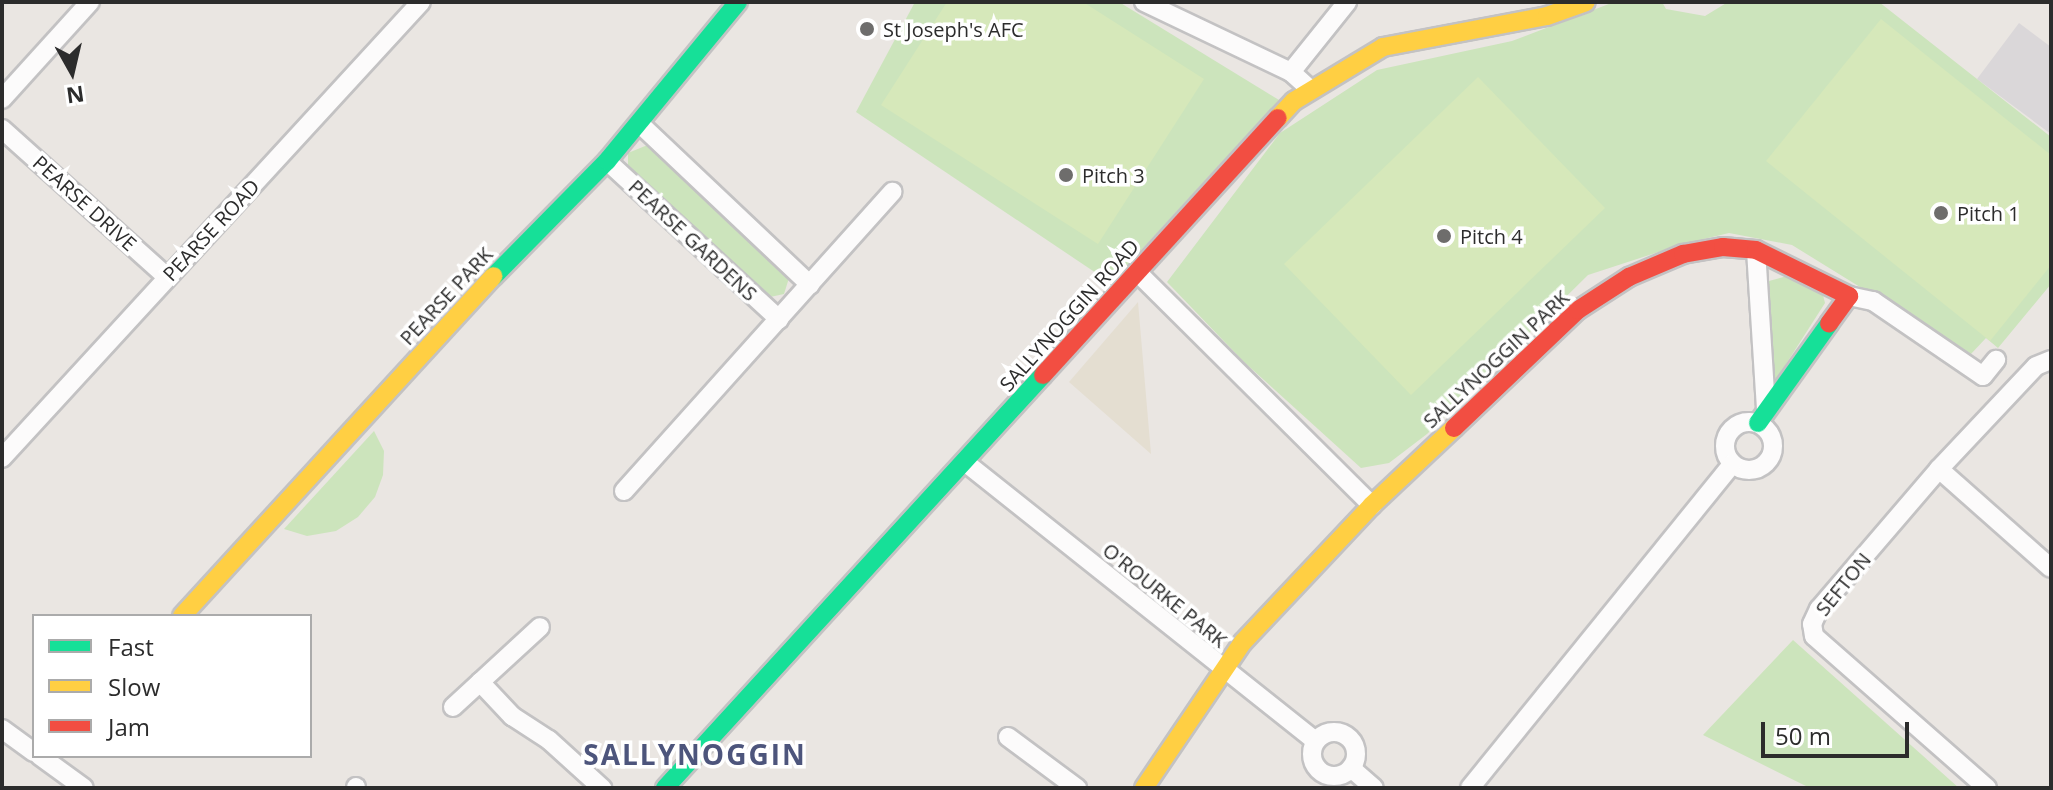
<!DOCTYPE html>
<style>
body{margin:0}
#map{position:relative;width:2053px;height:790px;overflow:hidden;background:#eae6e2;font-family:"Open Sans",sans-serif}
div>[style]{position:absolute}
.industrial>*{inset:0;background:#dad7d9}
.education>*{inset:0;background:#e4ded1}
.green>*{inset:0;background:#cce4bc}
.pitch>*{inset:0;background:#d6e8ba}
.roads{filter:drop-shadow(2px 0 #c3c2c3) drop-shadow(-2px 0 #c3c2c3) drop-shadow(0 2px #c3c2c3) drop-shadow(0 -2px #c3c2c3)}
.street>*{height:18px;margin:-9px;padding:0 9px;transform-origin:9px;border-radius:9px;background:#fcfbfb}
.street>.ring{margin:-9px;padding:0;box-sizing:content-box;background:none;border:18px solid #fcfbfb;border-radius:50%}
.fast>*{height:18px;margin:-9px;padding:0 9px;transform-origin:9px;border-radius:9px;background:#16e098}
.slow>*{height:18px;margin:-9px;padding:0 9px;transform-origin:9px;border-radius:9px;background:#ffcf43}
.jam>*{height:18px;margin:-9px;padding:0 9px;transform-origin:9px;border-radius:9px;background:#f24e42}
.dots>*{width:22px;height:22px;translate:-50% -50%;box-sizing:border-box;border:4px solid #fff;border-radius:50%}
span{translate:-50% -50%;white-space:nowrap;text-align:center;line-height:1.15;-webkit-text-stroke:7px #fff;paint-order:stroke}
.poi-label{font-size:20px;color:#2c2c2c}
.left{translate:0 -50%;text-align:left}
.street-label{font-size:20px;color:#2c2c2c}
.district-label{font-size:28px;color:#4d557c;font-weight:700;letter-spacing:2px}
.frame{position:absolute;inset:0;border:4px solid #2c2c2c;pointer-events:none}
.legend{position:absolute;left:32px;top:614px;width:280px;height:144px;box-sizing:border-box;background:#fff;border:2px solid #ababab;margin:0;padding:10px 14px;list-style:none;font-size:24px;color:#2c2c2c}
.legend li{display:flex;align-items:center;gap:16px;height:40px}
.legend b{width:40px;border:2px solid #ababab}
.north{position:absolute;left:32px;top:32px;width:80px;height:80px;-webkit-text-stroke:6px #fff;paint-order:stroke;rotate:172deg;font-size:22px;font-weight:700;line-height:32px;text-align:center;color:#2c2c2c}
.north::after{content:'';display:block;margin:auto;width:28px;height:36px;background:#2c2c2c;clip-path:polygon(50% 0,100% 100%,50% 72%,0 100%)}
.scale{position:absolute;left:1761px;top:722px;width:148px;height:36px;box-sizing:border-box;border:4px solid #2c2c2c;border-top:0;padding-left:10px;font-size:24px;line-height:28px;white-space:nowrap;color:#2c2c2c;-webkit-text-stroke:6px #fff;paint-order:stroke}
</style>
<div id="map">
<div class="industrial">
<div style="clip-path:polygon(2019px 23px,2051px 47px,2051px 134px,1977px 79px)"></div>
</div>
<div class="education">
<div style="clip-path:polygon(1138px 302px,1151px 454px,1069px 382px)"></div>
</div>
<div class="green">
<div style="clip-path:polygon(915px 2px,1119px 2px,1279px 100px,1111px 283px,856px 112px)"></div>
<div style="clip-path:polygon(1614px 2px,1662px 2px,1666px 9px,1705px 16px,1728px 2px,1879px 2px,2051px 137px,2051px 284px,1998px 348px,1986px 338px,1970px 355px,1792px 245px,1729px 233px,1683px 244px,1588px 275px,1427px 434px,1389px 463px,1361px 468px,1244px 362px,1167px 282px,1280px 133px,1377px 70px,1512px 41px)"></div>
<div style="clip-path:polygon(650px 144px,789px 278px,784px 294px,770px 297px,628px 170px,628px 153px)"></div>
<div style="clip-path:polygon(1787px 276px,1822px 291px,1825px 303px,1770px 389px,1769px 281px)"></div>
<div style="clip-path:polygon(374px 431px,384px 451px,383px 475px,375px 497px,358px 517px,336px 531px,307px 536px,284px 529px)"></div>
<div style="clip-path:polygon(1793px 640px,1959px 788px,1810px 788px,1703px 735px)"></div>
</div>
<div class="pitch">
<div style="clip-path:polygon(947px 2px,1083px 2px,1204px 79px,1098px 244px,881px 105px)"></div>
<div style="clip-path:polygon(1881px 19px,2051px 155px,2051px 265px,1990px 341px,1766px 161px)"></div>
<div style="clip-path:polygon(1478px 77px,1605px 208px,1411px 395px,1284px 264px)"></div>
</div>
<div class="roads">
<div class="street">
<div style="left:1144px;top:2px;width:163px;rotate:25.5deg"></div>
<div style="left:1291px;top:72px;width:27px;rotate:42deg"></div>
<div style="left:1291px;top:72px;width:90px;rotate:-51.3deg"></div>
<div style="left:2px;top:99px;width:131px;rotate:-47.8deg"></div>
<div style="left:640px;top:124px;width:234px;rotate:43.4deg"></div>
<div style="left:2px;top:129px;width:222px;rotate:41.9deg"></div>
<div style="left:607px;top:161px;width:234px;rotate:42.6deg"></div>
<div style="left:1756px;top:250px;width:160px;rotate:86.4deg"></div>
<div style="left:1137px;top:272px;width:331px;rotate:44.8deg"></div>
<div style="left:1849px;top:296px;width:25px;rotate:12deg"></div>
<div style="left:1873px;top:301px;width:133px;rotate:34.3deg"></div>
<div style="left:1983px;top:376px;width:21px;rotate:-51deg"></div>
<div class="ring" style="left:1725px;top:422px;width:30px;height:30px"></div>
<div style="left:2px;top:458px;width:619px;rotate:-47.42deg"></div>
<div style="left:966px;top:463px;width:447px;rotate:38.5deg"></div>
<div style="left:1939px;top:469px;width:149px;rotate:41.5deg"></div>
<div style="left:624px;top:491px;width:402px;rotate:-48.1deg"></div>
<div style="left:480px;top:682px;width:47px;rotate:46.7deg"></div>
<div style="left:512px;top:716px;width:44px;rotate:33deg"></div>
<div style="left:549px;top:740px;width:72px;rotate:42.2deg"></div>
<div style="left:453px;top:707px;width:118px;rotate:-42.6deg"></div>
<div style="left:2px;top:729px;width:39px;rotate:36deg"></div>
<div class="ring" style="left:1312px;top:732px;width:26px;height:26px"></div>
<div style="left:1008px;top:737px;width:86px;rotate:36.5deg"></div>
<div style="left:40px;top:756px;width:54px;rotate:36deg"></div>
<div style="left:1351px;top:768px;width:30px;rotate:41deg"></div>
<div style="left:356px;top:788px;width:1px;rotate:-90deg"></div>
<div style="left:1470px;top:788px;width:417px;rotate:-51deg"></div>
<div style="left:1987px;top:788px;width:230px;rotate:-138.7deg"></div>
<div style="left:1814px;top:636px;width:12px;rotate:-99deg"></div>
<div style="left:1812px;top:624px;width:17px;rotate:-65deg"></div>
<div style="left:1819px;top:609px;width:184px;rotate:-49.4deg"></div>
<div style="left:1939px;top:469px;width:141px;rotate:-46.7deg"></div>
<div style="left:2036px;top:366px;width:16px;rotate:-22deg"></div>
</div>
<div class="fast">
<div style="left:494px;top:276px;width:161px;rotate:-45.5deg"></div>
<div style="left:607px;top:161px;width:206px;rotate:-50.5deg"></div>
<div style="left:1758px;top:423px;width:122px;rotate:-54.4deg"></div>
<div style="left:665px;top:788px;width:560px;rotate:-47.53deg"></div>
</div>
<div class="slow">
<div style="left:1278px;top:118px;width:23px;rotate:-47deg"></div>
<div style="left:1294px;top:101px;width:104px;rotate:-31.2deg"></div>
<div style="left:1383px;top:47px;width:167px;rotate:-10.7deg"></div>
<div style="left:1547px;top:16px;width:41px;rotate:-19.7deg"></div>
<div style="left:182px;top:616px;width:461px;rotate:-47.5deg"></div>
<div style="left:1144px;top:788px;width:176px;rotate:-55.9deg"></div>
<div style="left:1243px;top:642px;width:188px;rotate:-46.7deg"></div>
<div style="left:1372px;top:505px;width:112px;rotate:-43.2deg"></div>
</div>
<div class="jam">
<div style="left:1043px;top:375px;width:348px;rotate:-47.6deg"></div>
<div style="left:1454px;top:428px;width:171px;rotate:-43.6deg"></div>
<div style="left:1578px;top:310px;width:61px;rotate:-32.9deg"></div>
<div style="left:1629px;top:277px;width:59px;rotate:-23.1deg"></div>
<div style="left:1683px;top:254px;width:41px;rotate:-9.9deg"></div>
<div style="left:1723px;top:247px;width:33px;rotate:5deg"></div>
<div style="left:1756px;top:250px;width:104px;rotate:26.3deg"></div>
<div style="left:1849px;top:296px;width:34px;rotate:126deg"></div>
</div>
</div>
<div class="dots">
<div style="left:867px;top:29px;background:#6e6d6c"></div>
<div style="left:1066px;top:175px;background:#6e6d6c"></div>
<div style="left:1941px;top:213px;background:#6e6d6c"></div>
<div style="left:1444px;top:236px;background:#6e6d6c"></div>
</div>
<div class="poi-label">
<span class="left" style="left:883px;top:29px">St Joseph's AFC</span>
<span class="left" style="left:1082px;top:175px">Pitch 3</span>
<span class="left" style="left:1957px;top:213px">Pitch 1</span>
<span class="left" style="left:1460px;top:236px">Pitch 4</span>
</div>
<div class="street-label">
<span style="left:85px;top:203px;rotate:42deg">PEARSE DRIVE</span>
<span style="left:211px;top:230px;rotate:-47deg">PEARSE ROAD</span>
<span style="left:693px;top:240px;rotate:43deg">PEARSE GARDENS</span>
<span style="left:446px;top:296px;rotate:-47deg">PEARSE PARK</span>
<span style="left:1069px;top:315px;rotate:-48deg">SALLYNOGGIN ROAD</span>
<span style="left:1496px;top:359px;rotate:-43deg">SALLYNOGGIN PARK</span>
<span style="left:1843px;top:584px;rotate:-51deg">SEFTON</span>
<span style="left:1165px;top:595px;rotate:39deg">O'ROURKE PARK</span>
</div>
<div class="district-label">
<span style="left:695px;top:754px">SALLYNOGGIN</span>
</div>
<div class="frame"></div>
<ul class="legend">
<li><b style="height:10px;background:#16e098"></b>Fast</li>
<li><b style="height:10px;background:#ffcf43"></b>Slow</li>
<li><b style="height:10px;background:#f24e42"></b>Jam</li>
</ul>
<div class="north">N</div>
<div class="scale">50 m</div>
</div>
